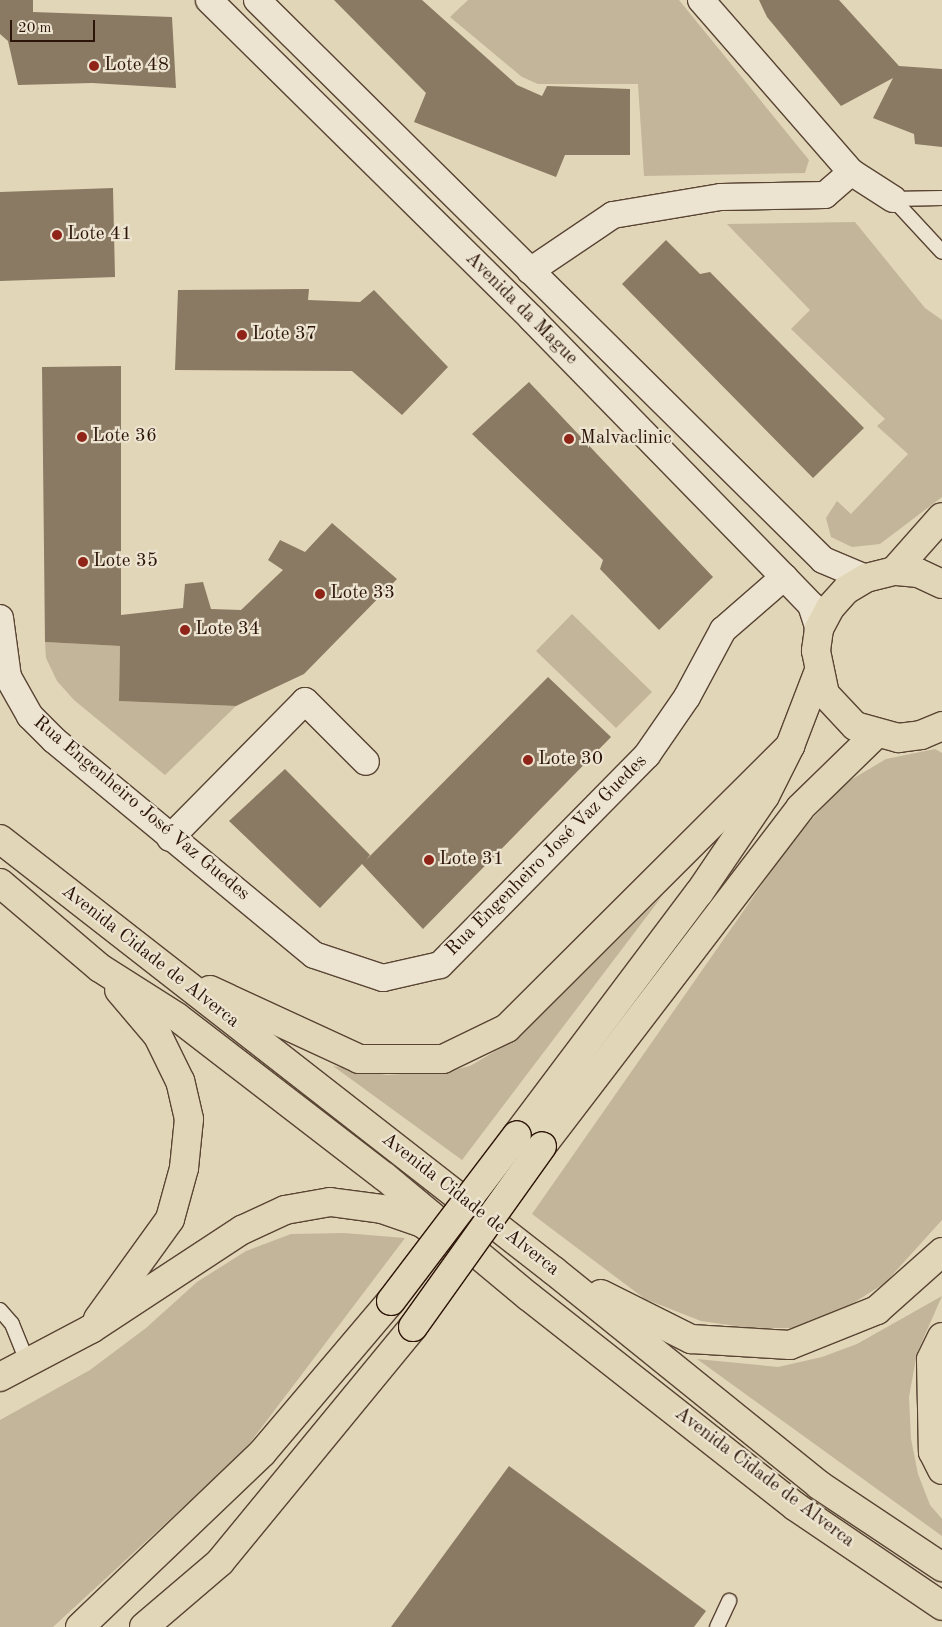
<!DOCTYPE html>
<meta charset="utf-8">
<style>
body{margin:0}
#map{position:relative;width:942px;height:1627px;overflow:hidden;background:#e1d6b7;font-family:"Old Standard TT",serif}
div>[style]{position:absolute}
.green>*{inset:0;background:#c2b599}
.building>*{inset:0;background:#8a7963}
.roads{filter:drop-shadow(1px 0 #594434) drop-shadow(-1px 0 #594434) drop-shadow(0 1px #594434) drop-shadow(0 -1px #594434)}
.lane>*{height:14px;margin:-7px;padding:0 7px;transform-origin:7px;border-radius:7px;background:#ece4d0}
.street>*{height:26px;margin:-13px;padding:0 13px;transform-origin:13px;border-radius:13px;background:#ece4d0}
.primary>*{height:28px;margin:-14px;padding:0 14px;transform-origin:14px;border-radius:14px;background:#e1d6b7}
.bridges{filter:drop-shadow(1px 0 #2c1408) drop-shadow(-1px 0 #2c1408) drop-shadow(0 1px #2c1408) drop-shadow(0 -1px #2c1408)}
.primary-bridge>*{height:28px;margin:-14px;padding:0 14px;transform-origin:14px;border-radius:14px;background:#e1d6b7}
.dots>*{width:14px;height:14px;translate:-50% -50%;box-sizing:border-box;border:2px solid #ece4d0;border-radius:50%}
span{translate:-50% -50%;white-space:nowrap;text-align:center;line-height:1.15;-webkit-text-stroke:4.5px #ece4d0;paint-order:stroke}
.poi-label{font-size:19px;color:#2c1408}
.left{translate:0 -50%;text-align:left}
.street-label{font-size:19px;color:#2c1408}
.scale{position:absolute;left:10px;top:20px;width:85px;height:22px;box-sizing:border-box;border:2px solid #2c1408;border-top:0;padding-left:6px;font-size:15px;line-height:18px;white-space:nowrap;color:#2c1408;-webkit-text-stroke:4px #ece4d0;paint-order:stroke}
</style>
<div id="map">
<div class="green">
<div style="clip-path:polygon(468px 0,679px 0,809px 160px,805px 173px,644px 176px,638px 84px,538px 84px,522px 77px,450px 17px)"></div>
<div style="clip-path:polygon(855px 222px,925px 308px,942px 320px,942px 497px,880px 544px,852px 547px,831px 537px,826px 518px,837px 501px,851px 514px,908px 454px,877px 426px,885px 419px,791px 329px,810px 310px,727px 224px)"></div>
<div style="clip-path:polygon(572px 614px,652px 692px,616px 728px,536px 651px)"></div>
<div style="clip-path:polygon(45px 642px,120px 646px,119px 701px,236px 706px,165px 775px,74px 700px,57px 681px,46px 658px)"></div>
<div style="clip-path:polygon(935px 749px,942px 753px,942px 1220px,885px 1283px,844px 1309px,798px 1328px,750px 1328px,701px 1321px,645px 1299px,532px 1214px,793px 840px,844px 784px,886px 759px)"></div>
<div style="clip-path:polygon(663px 895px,462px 1160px,333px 1066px,387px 1075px,449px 1071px,470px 1066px,516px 1039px)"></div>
<div style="clip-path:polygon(344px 1233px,405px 1238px,243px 1452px,53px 1627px,0 1627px,0 1420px,90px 1370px,146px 1328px,197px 1282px,246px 1251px,291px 1234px)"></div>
<div style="clip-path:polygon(942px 1296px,917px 1353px,909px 1397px,911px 1439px,918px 1474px,930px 1505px,942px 1519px,942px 1536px,697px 1359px,778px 1367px,822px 1357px,857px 1344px)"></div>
</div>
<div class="building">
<div style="clip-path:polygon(0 0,33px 0,33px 12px,172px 17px,176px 88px,92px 83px,18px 85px,8px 41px,0 34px)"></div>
<div style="clip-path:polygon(334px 0,422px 0,517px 85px,542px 96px,547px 86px,630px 89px,630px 155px,565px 155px,556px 177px,414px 122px,426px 93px)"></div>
<div style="clip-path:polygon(759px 0,839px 0,899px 66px,942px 69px,942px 147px,915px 144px,914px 134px,873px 118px,893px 78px,841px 106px,767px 17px)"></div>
<div style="clip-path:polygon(113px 188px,115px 277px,0 281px,0 192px)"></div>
<div style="clip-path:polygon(666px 240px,700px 274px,710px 272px,864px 428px,813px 478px,622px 284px)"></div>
<div style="clip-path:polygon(309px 289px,308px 300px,360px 302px,374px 290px,448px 367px,402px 415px,352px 371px,175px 370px,178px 290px)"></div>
<div style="clip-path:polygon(121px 366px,121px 615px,183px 608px,185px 584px,203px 582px,211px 609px,241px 610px,283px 570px,268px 560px,280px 540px,305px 552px,332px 523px,397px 579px,304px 674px,236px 706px,119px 701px,120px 646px,45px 642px,42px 367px)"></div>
<div style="clip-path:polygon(529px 382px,713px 577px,659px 630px,600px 569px,603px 560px,472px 434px)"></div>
<div style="clip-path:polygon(548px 677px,611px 737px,423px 929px,362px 864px,320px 908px,229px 821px,285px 769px,370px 855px,366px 860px)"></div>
<div style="clip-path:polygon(509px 1466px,706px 1611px,694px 1627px,391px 1627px)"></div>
</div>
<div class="roads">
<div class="lane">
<div style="left:893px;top:199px;width:72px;rotate:47.2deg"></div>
<div style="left:893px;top:199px;width:49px;rotate:-1.2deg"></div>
<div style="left:0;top:1310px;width:18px;rotate:49deg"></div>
<div style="left:12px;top:1324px;width:40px;rotate:68deg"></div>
<div style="left:717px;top:1627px;width:29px;rotate:-65deg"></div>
</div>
<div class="street">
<div style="left:209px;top:0;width:454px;rotate:44.6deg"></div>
<div style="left:532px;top:319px;width:361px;rotate:45.7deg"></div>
<div style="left:784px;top:577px;width:39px;rotate:46deg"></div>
<div style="left:811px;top:605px;width:25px;rotate:72deg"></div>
<div style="left:257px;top:0;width:796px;rotate:44.69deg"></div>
<div style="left:823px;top:560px;width:47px;rotate:22.7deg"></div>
<div style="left:701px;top:0;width:228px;rotate:48.9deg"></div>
<div style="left:851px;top:172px;width:50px;rotate:32.7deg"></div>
<div style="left:530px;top:271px;width:100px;rotate:-34deg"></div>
<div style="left:613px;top:215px;width:109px;rotate:-9.5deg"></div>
<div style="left:721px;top:197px;width:104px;rotate:-1.1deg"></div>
<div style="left:825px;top:195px;width:35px;rotate:-41deg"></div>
<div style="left:0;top:618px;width:60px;rotate:82.3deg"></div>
<div style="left:8px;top:677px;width:45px;rotate:60.6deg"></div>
<div style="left:30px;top:716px;width:34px;rotate:45deg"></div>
<div style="left:54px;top:740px;width:337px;rotate:39.6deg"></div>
<div style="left:314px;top:955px;width:73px;rotate:18.4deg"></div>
<div style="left:383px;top:978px;width:58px;rotate:-12.8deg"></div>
<div style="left:440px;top:965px;width:295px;rotate:-45.4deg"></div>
<div style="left:647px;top:755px;width:70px;rotate:-55.4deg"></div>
<div style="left:687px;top:697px;width:76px;rotate:-61.8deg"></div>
<div style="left:723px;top:630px;width:81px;rotate:-41deg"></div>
<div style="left:170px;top:838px;width:192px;rotate:-45.4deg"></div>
<div style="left:305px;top:701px;width:86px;rotate:45deg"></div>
</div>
<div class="primary">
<div style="left:894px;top:571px;width:72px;rotate:-48.4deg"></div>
<div style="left:942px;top:584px;width:26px;rotate:-155deg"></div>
<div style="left:918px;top:573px;width:24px;rotate:-175deg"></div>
<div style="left:894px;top:571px;width:29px;rotate:166deg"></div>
<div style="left:866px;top:578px;width:23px;rotate:149deg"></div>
<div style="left:846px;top:590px;width:24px;rotate:132deg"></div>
<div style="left:830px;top:608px;width:24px;rotate:118deg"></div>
<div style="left:819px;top:629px;width:22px;rotate:98deg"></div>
<div style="left:816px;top:651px;width:44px;rotate:78.2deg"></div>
<div style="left:825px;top:694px;width:44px;rotate:46.8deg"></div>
<div style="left:855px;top:726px;width:45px;rotate:15.6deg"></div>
<div style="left:898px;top:738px;width:23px;rotate:-7deg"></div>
<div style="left:921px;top:735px;width:23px;rotate:-23deg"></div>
<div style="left:0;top:839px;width:703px;rotate:37.95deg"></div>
<div style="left:554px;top:1271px;width:341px;rotate:38.9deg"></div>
<div style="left:819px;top:1485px;width:148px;rotate:33.7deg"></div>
<div style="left:0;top:883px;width:131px;rotate:40.4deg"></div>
<div style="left:100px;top:968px;width:91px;rotate:32.5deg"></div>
<div style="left:177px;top:1017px;width:262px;rotate:37.6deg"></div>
<div style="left:385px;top:1177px;width:186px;rotate:39.8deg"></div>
<div style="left:528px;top:1296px;width:341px;rotate:38.2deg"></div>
<div style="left:796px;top:1507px;width:176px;rotate:34.1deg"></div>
<div style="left:210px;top:990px;width:164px;rotate:24.8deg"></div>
<div style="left:359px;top:1059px;width:84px"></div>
<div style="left:443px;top:1059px;width:71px;rotate:-25.8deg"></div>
<div style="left:507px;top:1028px;width:400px;rotate:-44.9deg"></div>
<div style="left:517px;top:1135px;width:303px;rotate:-53.1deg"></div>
<div style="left:699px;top:893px;width:117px;rotate:-55.8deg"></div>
<div style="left:765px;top:796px;width:56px;rotate:-63.4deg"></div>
<div style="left:790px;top:746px;width:78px;rotate:-69deg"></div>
<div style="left:542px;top:1146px;width:425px;rotate:-52.6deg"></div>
<div style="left:800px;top:808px;width:105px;rotate:-44.2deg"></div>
<div style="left:601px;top:1294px;width:101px;rotate:26.6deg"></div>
<div style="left:691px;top:1339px;width:99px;rotate:3.5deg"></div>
<div style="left:790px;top:1345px;width:94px;rotate:-21.9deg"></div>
<div style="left:877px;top:1310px;width:87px;rotate:-41.7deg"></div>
<div style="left:98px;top:1319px;width:123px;rotate:-54.2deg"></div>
<div style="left:170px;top:1219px;width:53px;rotate:-74.6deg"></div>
<div style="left:184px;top:1168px;width:49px;rotate:-84.2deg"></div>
<div style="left:189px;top:1119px;width:39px;rotate:-103deg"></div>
<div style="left:180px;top:1081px;width:50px;rotate:-116.1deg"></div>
<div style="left:158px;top:1036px;width:60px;rotate:-130.3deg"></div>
<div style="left:942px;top:1337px;width:25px;rotate:116deg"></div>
<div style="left:931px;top:1360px;width:92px;rotate:88.8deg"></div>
<div style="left:933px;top:1452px;width:20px;rotate:63deg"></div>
<div style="left:0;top:1377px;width:103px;rotate:-27.8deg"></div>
<div style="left:91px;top:1329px;width:181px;rotate:-33.3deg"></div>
<div style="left:242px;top:1230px;width:47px;rotate:-24.9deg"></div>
<div style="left:285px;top:1210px;width:46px;rotate:-10.1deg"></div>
<div style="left:330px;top:1202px;width:52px;rotate:7.7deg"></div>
<div style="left:382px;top:1209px;width:42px;rotate:19.3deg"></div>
<div style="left:422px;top:1223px;width:17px;rotate:36deg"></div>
<div style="left:80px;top:1627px;width:252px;rotate:-43.7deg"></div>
<div style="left:262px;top:1453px;width:199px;rotate:-49.7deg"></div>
<div style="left:144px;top:1627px;width:100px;rotate:-40.5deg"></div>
<div style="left:220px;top:1562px;width:304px;rotate:-50.6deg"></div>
</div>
</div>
<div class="bridges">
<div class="primary-bridge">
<div style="left:391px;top:1301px;width:208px;rotate:-52.8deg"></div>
<div style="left:413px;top:1327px;width:222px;rotate:-54.5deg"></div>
</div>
</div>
<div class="dots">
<div style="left:94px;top:66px;background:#8f2418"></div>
<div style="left:57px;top:235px;background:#8f2418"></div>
<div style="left:242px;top:335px;background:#8f2418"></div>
<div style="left:82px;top:437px;background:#8f2418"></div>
<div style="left:569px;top:439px;background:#8f2418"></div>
<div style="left:83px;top:562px;background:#8f2418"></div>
<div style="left:320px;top:594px;background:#8f2418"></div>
<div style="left:185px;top:630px;background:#8f2418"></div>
<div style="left:528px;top:760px;background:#8f2418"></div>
<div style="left:429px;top:860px;background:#8f2418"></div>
</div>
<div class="poi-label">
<span class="left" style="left:104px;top:66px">Lote 48</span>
<span class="left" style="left:67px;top:235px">Lote 41</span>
<span class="left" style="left:252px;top:335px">Lote 37</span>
<span class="left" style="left:92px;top:437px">Lote 36</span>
<span class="left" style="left:580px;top:439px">Malvaclinic</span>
<span class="left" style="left:93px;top:562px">Lote 35</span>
<span class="left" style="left:330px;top:594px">Lote 33</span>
<span class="left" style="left:195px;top:630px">Lote 34</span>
<span class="left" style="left:538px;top:760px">Lote 30</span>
<span class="left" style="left:439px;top:860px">Lote 31</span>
</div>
<div class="street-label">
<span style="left:521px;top:309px;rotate:45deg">Avenida da Mague</span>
<span style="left:141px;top:809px;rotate:40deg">Rua Engenheiro José Vaz Guedes</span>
<span style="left:547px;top:856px;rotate:-45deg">Rua Engenheiro José Vaz Guedes</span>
<span style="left:150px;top:957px;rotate:38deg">Avenida Cidade de Alverca</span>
<span style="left:470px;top:1205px;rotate:38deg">Avenida Cidade de Alverca</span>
<span style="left:764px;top:1478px;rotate:37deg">Avenida Cidade de Alverca</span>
</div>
<div class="scale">20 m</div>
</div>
